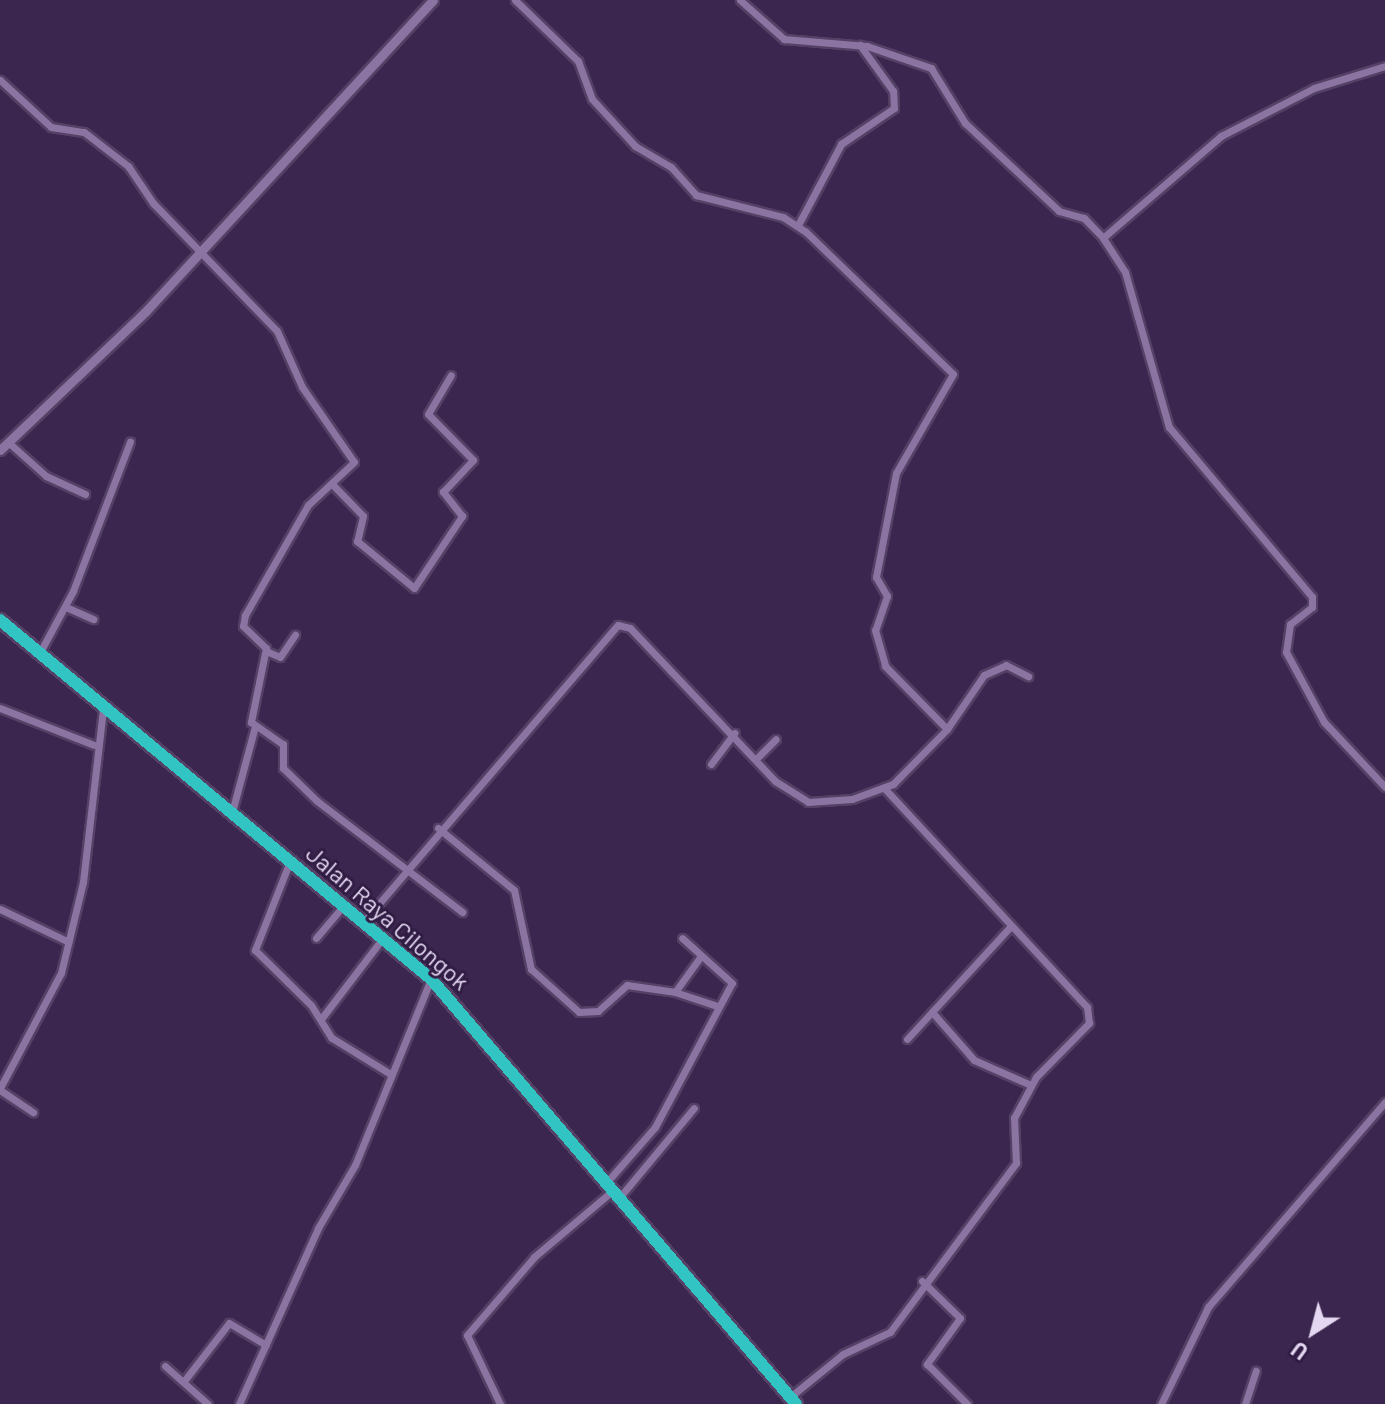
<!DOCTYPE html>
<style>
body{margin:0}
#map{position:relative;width:1385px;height:1404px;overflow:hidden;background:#3b264f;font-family:Barlow,sans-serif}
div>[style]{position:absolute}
.roads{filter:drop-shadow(2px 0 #544165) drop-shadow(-2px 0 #544165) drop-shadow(0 2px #544165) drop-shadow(0 -2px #544165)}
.minor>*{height:7px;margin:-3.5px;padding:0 3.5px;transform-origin:3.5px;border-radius:3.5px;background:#8b73a2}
.tertiary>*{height:9px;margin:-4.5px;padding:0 4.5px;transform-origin:4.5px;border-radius:4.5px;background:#8b73a2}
.trunk>*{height:12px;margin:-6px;padding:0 6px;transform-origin:6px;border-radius:6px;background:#32c4c3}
span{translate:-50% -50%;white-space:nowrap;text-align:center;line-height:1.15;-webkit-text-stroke:6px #311c44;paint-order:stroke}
.street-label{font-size:24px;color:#e3d7f1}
.north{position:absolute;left:1273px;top:1292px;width:80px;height:80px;-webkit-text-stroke:6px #311c44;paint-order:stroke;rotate:216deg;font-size:22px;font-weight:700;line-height:32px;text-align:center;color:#e3d7f1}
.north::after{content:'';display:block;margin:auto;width:28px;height:36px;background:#e3d7f1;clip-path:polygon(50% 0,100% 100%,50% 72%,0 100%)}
</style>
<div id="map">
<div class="roads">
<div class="minor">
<div style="left:515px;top:0;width:88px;rotate:44.1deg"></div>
<div style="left:578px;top:61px;width:40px;rotate:69.8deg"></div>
<div style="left:592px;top:99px;width:64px;rotate:47.5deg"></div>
<div style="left:635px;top:146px;width:42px;rotate:30.3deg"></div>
<div style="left:671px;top:167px;width:38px;rotate:48deg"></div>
<div style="left:696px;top:195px;width:90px;rotate:14.2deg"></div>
<div style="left:783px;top:217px;width:27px;rotate:33deg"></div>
<div style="left:806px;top:232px;width:204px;rotate:44deg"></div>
<div style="left:953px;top:374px;width:114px;rotate:119.9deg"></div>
<div style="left:896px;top:473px;width:106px;rotate:100.9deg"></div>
<div style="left:876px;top:577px;width:22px;rotate:60deg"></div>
<div style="left:887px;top:596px;width:36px;rotate:109deg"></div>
<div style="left:875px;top:630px;width:37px;rotate:74deg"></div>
<div style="left:885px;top:666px;width:88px;rotate:45.5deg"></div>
<div style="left:740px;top:0;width:59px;rotate:41.6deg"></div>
<div style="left:784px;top:39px;width:83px;rotate:4.8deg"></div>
<div style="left:867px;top:46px;width:68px;rotate:19deg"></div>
<div style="left:931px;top:68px;width:65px;rotate:58.3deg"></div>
<div style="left:965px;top:123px;width:129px;rotate:43.1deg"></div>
<div style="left:1059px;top:211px;width:26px;rotate:16deg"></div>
<div style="left:1084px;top:218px;width:28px;rotate:46deg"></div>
<div style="left:1385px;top:66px;width:74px;rotate:162.8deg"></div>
<div style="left:1314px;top:88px;width:105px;rotate:152.7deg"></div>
<div style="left:1221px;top:136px;width:156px;rotate:139.2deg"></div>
<div style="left:1103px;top:238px;width:40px;rotate:57.1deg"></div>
<div style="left:1125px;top:272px;width:161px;rotate:74.2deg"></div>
<div style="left:1169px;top:427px;width:222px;rotate:49.9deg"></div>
<div style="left:1312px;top:597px;width:10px;rotate:90deg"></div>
<div style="left:1312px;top:607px;width:28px;rotate:142deg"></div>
<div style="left:1290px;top:624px;width:28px;rotate:98deg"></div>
<div style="left:1286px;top:652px;width:80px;rotate:61.5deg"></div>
<div style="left:1324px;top:722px;width:89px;rotate:46.8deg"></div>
<div style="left:0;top:80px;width:69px;rotate:42.7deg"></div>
<div style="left:51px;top:127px;width:33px;rotate:9deg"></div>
<div style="left:84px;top:132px;width:56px;rotate:37.7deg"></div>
<div style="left:128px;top:166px;width:45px;rotate:56deg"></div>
<div style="left:153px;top:203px;width:178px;rotate:45.9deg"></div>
<div style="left:277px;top:331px;width:61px;rotate:65.9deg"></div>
<div style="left:302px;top:387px;width:91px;rotate:55.3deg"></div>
<div style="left:354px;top:462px;width:63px;rotate:136.9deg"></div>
<div style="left:308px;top:505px;width:127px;rotate:119.8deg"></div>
<div style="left:245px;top:615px;width:11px;rotate:100deg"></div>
<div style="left:243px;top:626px;width:32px;rotate:44deg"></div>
<div style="left:266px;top:648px;width:76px;rotate:101.5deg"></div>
<div style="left:251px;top:722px;width:39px;rotate:35deg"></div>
<div style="left:283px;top:744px;width:24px;rotate:90deg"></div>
<div style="left:283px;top:768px;width:47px;rotate:44.1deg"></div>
<div style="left:317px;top:801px;width:183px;rotate:37.4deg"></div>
<div style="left:798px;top:225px;width:92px;rotate:-62deg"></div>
<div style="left:841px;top:144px;width:64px;rotate:-34.2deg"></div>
<div style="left:894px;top:108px;width:17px;rotate:-93deg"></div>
<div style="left:893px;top:91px;width:57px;rotate:-125.7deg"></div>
<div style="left:8px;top:442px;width:51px;rotate:41.8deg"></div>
<div style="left:46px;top:476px;width:43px;rotate:24.8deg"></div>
<div style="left:333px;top:485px;width:43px;rotate:45.9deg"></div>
<div style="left:363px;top:516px;width:26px;rotate:103deg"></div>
<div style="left:357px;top:541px;width:74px;rotate:39.5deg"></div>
<div style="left:414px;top:588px;width:87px;rotate:-56.3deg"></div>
<div style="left:462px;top:516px;width:31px;rotate:-128deg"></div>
<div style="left:443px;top:492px;width:44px;rotate:-46.8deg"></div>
<div style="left:473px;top:460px;width:64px;rotate:-134.4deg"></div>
<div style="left:428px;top:414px;width:45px;rotate:-59.5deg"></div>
<div style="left:66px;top:607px;width:30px;rotate:24deg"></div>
<div style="left:266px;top:651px;width:15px;rotate:23deg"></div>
<div style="left:280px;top:657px;width:27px;rotate:-56deg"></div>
<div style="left:39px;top:654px;width:72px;rotate:-61.6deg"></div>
<div style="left:73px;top:591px;width:160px;rotate:-69.1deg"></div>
<div style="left:0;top:708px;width:101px;rotate:21.5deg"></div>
<div style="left:758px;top:757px;width:25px;rotate:-45deg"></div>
<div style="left:711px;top:764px;width:39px;rotate:-53deg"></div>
<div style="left:232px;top:812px;width:89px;rotate:-75deg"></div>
<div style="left:438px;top:828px;width:98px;rotate:39.2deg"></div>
<div style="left:514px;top:890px;width:81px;rotate:77.9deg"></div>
<div style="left:531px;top:969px;width:64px;rotate:41.9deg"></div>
<div style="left:579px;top:1012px;width:19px;rotate:-3deg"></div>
<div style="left:598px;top:1011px;width:39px;rotate:-42deg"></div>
<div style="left:627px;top:985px;width:49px;rotate:8.3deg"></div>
<div style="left:675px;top:992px;width:44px;rotate:-54.2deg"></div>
<div style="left:290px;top:861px;width:96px;rotate:111.5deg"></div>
<div style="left:255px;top:950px;width:78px;rotate:44.5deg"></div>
<div style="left:311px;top:1005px;width:39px;rotate:58deg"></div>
<div style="left:332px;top:1038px;width:70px;rotate:31.7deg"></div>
<div style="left:0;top:909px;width:76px;rotate:25.6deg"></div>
<div style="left:364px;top:921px;width:390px;rotate:-49.4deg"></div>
<div style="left:618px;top:625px;width:12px;rotate:14deg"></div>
<div style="left:630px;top:628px;width:211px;rotate:46.5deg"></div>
<div style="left:775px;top:781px;width:39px;rotate:32deg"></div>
<div style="left:808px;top:802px;width:44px;rotate:-3.9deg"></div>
<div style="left:852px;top:799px;width:44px;rotate:-20.1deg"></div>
<div style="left:893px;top:784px;width:77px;rotate:-45.5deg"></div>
<div style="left:947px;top:729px;width:65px;rotate:-55.6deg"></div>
<div style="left:984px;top:675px;width:24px;rotate:-24deg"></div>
<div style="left:1006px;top:665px;width:25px;rotate:27deg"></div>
<div style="left:316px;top:938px;width:42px;rotate:-49.8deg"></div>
<div style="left:675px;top:992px;width:44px;rotate:18.4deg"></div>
<div style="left:932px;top:1012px;width:64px;rotate:48.8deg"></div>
<div style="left:974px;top:1060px;width:62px;rotate:23.7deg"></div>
<div style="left:321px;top:1019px;width:102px;rotate:-52.6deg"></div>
<div style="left:907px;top:1039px;width:151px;rotate:-47.4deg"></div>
<div style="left:0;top:1088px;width:130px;rotate:-62.1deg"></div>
<div style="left:61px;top:973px;width:94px;rotate:-76.4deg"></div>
<div style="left:83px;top:882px;width:173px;rotate:-83.4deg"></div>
<div style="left:0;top:1090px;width:40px;rotate:34deg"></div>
<div style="left:606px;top:1183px;width:74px;rotate:-48.8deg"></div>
<div style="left:655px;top:1127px;width:163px;rotate:-61.9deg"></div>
<div style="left:732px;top:983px;width:67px;rotate:-138deg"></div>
<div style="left:619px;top:1198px;width:117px;rotate:-50.2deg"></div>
<div style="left:922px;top:1281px;width:53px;rotate:44.2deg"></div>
<div style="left:960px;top:1318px;width:57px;rotate:125.7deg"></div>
<div style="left:927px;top:1364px;width:57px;rotate:45deg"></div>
<div style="left:165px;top:1366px;width:57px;rotate:41.5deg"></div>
<div style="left:184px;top:1381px;width:73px;rotate:-52.2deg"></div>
<div style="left:229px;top:1323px;width:43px;rotate:30.7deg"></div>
<div style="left:790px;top:1397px;width:68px;rotate:-39.1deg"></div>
<div style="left:843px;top:1354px;width:52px;rotate:-25.1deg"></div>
<div style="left:890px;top:1332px;width:211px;rotate:-53.3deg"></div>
<div style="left:1016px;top:1163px;width:45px;rotate:-92.5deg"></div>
<div style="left:1014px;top:1118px;width:47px;rotate:-61.8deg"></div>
<div style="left:1036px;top:1077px;width:76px;rotate:-45.5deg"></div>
<div style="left:1089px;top:1023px;width:16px;rotate:-97deg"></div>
<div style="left:1087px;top:1007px;width:299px;rotate:-132.8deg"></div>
<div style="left:239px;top:1404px;width:193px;rotate:-65.8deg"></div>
<div style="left:318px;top:1228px;width:73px;rotate:-59.6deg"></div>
<div style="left:355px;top:1165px;width:201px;rotate:-67.8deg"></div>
<div style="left:500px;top:1404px;width:76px;rotate:-115.6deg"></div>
<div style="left:467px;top:1335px;width:103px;rotate:-49.3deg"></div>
<div style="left:534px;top:1257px;width:101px;rotate:-40.2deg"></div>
<div style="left:1161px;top:1404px;width:108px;rotate:-64.1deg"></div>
<div style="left:1208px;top:1307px;width:271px;rotate:-49.2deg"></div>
<div style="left:1245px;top:1404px;width:35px;rotate:-72deg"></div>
</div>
<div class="tertiary">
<div style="left:0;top:450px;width:202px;rotate:-43.6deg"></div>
<div style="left:146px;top:311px;width:423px;rotate:-47.3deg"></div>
</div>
<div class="trunk">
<div style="left:0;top:620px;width:561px;rotate:39.79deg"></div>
<div style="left:431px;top:979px;width:560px;rotate:49.34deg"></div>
</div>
</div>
<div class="street-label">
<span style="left:388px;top:917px;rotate:41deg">Jalan Raya Cilongok</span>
</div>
<div class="north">U</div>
</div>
